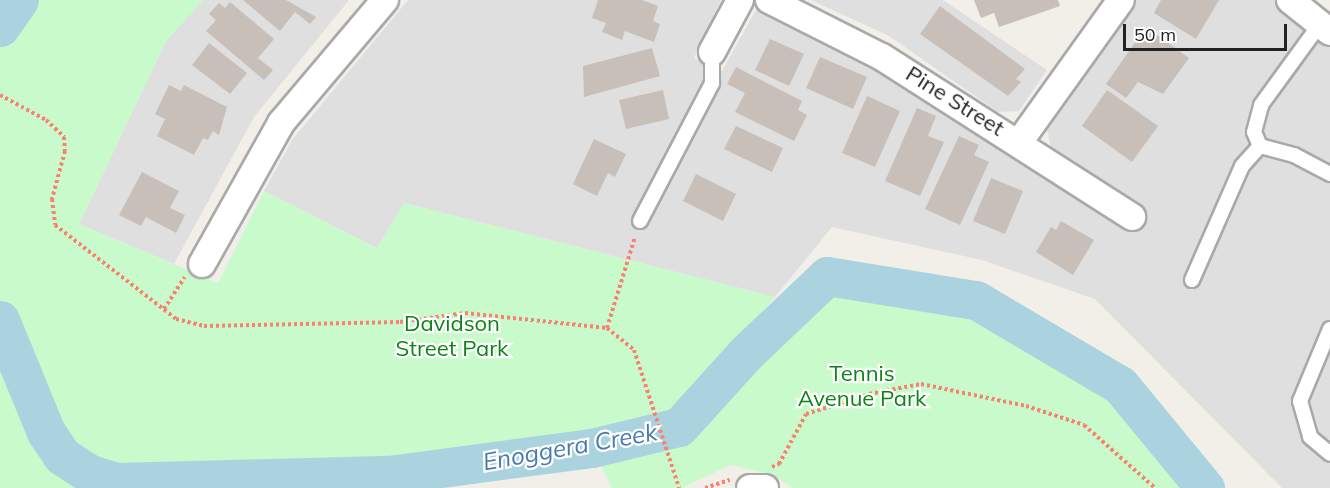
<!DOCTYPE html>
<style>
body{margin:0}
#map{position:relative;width:1330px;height:488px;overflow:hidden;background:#f2efe9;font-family:Mulish,sans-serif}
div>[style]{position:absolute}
.residential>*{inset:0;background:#e0dfdf}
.park>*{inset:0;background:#c8facc}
.river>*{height:39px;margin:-19.5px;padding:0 19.5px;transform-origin:19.5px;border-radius:19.5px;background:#aad3df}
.building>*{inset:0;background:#c7bfb8}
.path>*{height:4px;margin-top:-2px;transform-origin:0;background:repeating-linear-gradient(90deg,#fa8072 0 3px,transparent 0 6px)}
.roads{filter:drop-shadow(2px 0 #a9a9a9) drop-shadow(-2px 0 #a9a9a9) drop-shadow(0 2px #a9a9a9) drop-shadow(0 -2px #a9a9a9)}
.lane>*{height:14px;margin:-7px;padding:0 7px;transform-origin:7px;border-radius:7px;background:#fff}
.street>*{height:26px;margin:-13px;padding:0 13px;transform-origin:13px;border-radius:13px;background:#fff}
span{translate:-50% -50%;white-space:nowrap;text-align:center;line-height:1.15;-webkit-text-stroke:4.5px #fff;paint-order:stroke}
.street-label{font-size:22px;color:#222}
.park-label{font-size:22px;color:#0c8416}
.water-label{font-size:24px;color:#4a7aab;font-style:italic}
.scale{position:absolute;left:1123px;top:24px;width:164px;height:27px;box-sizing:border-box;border:3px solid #222;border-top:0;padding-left:8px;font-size:18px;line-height:21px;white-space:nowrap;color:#222;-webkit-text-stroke:4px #fff;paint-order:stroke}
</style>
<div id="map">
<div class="residential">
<div style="clip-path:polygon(203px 0,349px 0,254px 117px,174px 264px,79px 224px,166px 41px)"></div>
<div style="clip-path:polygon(408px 0,721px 0,694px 58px,722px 71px,757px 8px,1139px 207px,1051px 148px,1045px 119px,1128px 0,1274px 0,1330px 45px,1330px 488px,1282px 488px,1095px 299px,982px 260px,832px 227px,775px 297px,404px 203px,377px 248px,264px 191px,292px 140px)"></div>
<div style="clip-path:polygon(811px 0,943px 0,1047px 70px,1019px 111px,998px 112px,889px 36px)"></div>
</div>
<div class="park">
<div style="clip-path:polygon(0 0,203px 0,166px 41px,79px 224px,218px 283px,264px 191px,377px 248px,404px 203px,775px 297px,665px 425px,401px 460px,221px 462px,190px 488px,0 488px)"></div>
<div style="clip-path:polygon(827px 276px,976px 300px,1120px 385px,1205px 488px,793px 488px,771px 474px,730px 465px,682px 488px,612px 488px,592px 448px,679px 427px,746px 353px)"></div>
</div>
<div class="river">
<div style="left:0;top:27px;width:33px;rotate:-55deg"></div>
<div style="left:0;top:320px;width:121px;rotate:67.7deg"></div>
<div style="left:46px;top:432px;width:29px;rotate:56deg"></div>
<div style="left:62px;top:456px;width:33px;rotate:33deg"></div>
<div style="left:90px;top:474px;width:27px;rotate:17deg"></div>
<div style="left:116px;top:482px;width:273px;rotate:-1.5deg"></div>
<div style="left:389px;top:475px;width:205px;rotate:-7.6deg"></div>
<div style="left:592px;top:448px;width:89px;rotate:-13.6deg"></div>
<div style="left:679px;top:427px;width:100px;rotate:-47.8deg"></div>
<div style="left:746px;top:353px;width:112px;rotate:-43.5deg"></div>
<div style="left:827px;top:276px;width:151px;rotate:9.2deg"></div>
<div style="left:976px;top:300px;width:167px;rotate:30.6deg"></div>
<div style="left:1120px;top:385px;width:134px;rotate:50.5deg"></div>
</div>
<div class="building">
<div style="clip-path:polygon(243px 0,286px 0,316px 17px,310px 24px,295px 12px,280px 31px)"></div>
<div style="clip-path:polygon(598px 0,642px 0,658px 6px,653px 21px,660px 24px,654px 42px,625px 31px,622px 40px,602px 32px,606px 23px,592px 18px)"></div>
<div style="clip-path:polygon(974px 0,1058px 0,1060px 6px,999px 27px,994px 13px,981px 18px)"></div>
<div style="clip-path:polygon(1161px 0,1219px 0,1196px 39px,1154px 13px)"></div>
<div style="clip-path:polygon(230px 2px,274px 39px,258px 58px,273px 70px,264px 80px,206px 31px,216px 20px,209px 14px,219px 3px,225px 8px)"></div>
<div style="clip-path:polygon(940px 6px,1025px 69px,1016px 79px,1021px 82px,1008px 96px,920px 34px)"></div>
<div style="clip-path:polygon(1146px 27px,1189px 58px,1163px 94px,1138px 82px,1126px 98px,1106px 84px)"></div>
<div style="clip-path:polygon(770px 39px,804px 54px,789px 86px,755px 70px)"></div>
<div style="clip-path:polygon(209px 43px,247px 73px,230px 94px,192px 65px)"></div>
<div style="clip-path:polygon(652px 48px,660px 76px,584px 97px,583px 66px)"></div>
<div style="clip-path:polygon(820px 57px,867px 77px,853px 109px,806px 88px)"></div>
<div style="clip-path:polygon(736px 67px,802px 101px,798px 110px,807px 115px,794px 141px,735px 112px,745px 93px,727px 84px)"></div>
<div style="clip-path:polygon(169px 85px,181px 91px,184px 85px,227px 107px,219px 135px,213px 131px,208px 140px,203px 138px,194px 155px,157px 136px,165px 119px,155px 114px)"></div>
<div style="clip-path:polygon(663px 90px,669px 119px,626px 129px,619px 100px)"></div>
<div style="clip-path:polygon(1107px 90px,1158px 126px,1132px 162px,1082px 126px)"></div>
<div style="clip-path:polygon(867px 96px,900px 111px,875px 167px,842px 153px)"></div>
<div style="clip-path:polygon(917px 108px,936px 116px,928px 136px,944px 142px,920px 196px,885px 181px)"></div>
<div style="clip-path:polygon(736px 126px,783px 148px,772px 172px,724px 149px)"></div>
<div style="clip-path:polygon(959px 136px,979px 145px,974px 155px,989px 162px,960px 225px,925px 209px)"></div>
<div style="clip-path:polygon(594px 139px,626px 154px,615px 177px,608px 173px,597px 196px,573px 184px)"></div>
<div style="clip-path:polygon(142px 172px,179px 191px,170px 208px,185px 215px,176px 233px,146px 217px,141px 226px,119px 215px)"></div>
<div style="clip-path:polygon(696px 174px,736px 194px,723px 221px,683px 201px)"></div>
<div style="clip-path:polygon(991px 178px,1023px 191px,1005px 234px,973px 221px)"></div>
<div style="clip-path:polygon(1061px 221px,1094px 240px,1073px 275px,1036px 252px,1051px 227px,1056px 230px)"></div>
</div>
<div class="path">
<div style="left:0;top:95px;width:52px;rotate:28.5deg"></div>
<div style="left:46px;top:120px;width:25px;rotate:43deg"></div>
<div style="left:64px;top:137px;width:14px;rotate:86deg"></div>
<div style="left:65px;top:151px;width:50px;rotate:105.2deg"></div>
<div style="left:52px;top:199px;width:26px;rotate:83deg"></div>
<div style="left:55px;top:225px;width:153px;rotate:37.8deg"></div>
<div style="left:176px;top:319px;width:29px;rotate:14deg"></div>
<div style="left:204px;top:326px;width:196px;rotate:-1.2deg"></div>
<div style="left:400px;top:322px;width:66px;rotate:-7.9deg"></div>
<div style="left:465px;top:313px;width:143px;rotate:6deg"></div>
<div style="left:607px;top:328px;width:35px;rotate:39deg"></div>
<div style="left:634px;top:350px;width:145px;rotate:71.9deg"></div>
<div style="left:164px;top:309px;width:38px;rotate:-57deg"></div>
<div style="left:607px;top:328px;width:95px;rotate:-72.9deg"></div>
<div style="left:772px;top:467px;width:8px;rotate:-23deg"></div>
<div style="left:779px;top:464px;width:57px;rotate:-61.6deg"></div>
<div style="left:806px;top:414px;width:66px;rotate:-17.6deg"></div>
<div style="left:869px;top:394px;width:53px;rotate:-10.9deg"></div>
<div style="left:921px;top:384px;width:107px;rotate:11.8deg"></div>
<div style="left:1026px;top:406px;width:61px;rotate:18.1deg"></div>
<div style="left:1084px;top:425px;width:95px;rotate:41.6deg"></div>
<div style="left:705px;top:488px;width:26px;rotate:-18deg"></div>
</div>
<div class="roads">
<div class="lane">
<div style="left:1260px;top:146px;width:35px;rotate:15deg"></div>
<div style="left:1294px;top:155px;width:41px;rotate:27.8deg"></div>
<div style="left:640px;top:221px;width:156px;rotate:-62.4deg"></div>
<div style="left:712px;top:83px;width:31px;rotate:-90deg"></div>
<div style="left:1192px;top:280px;width:124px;rotate:-66.3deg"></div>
<div style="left:1242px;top:166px;width:27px;rotate:-48deg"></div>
<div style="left:1260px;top:146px;width:15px;rotate:-113deg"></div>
<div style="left:1254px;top:132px;width:28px;rotate:-75deg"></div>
<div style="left:1261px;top:105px;width:100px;rotate:-53.9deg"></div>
<div style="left:1330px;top:329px;width:78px;rotate:112.6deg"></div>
<div style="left:1300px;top:401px;width:37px;rotate:74deg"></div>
<div style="left:1310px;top:437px;width:26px;rotate:40deg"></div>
</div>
<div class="street">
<div style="left:769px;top:0;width:127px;rotate:26.8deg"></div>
<div style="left:882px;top:57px;width:297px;rotate:32.6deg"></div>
<div style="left:1290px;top:0;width:51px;rotate:38.7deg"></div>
<div style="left:712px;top:52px;width:59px;rotate:-61.7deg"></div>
<div style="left:1020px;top:141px;width:173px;rotate:-54.4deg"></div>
<div style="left:202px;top:264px;width:162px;rotate:-60.7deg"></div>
<div style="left:281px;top:123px;width:161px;rotate:-49.8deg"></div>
<div style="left:750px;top:488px;width:15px"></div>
</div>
</div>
<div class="street-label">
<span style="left:955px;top:101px;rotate:32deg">Pine Street</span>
</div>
<div class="park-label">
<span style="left:452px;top:336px">Davidson<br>Street Park</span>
<span style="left:862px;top:386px">Tennis<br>Avenue Park</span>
</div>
<div class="water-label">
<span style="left:570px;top:447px;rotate:-10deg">Enoggera Creek</span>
</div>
<div class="scale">50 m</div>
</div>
